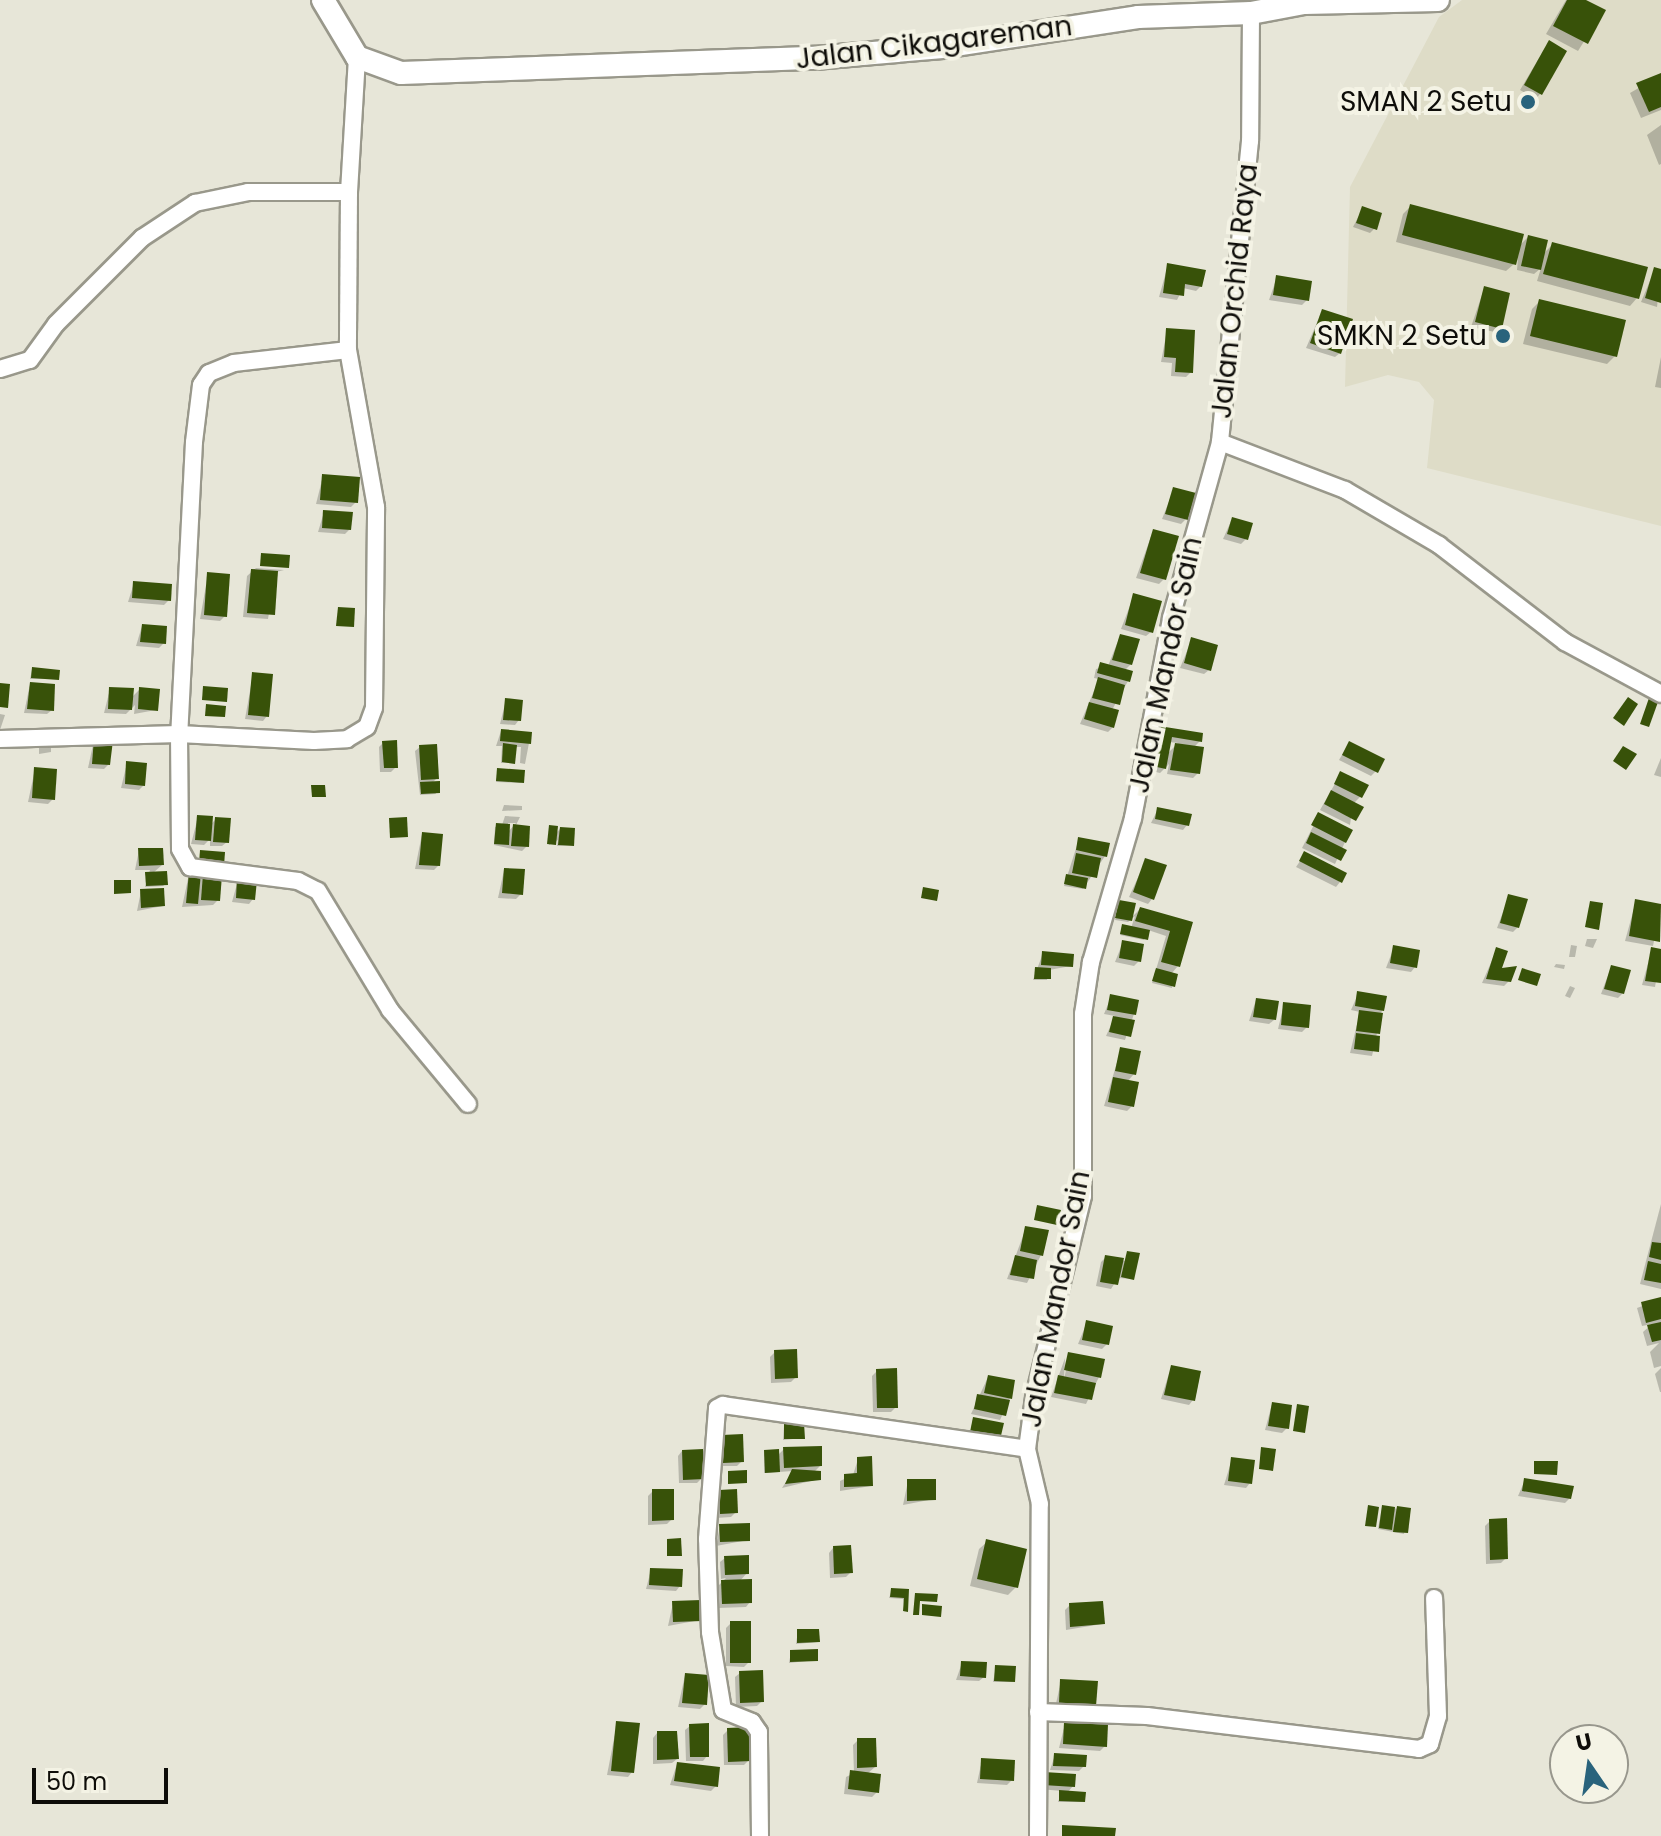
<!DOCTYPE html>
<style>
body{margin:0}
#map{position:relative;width:1661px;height:1836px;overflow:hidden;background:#e7e6d8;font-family:Poppins,sans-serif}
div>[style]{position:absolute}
.built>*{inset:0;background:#dedcc7}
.shadow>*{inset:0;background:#0003}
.building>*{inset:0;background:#385209}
.roads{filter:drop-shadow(2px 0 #99988b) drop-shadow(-2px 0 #99988b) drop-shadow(0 2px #99988b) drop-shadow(0 -2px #99988b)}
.minor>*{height:16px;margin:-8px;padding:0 8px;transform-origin:8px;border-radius:8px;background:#fff}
.tertiary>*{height:22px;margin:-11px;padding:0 11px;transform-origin:11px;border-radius:11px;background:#fff}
.dots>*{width:22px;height:22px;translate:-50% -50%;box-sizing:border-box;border:4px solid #f4f3e5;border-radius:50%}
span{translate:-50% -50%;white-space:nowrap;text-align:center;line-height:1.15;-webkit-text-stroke:8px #f4f3e5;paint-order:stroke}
.street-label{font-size:28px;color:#0e0d09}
.poi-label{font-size:28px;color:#0e0d09}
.right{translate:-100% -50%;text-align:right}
.north{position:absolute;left:1549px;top:1724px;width:80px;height:80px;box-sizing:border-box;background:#f4f3e5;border:2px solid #98978d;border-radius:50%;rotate:347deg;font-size:22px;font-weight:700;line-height:32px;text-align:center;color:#0e0d09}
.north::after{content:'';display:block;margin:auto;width:28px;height:36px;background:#29637c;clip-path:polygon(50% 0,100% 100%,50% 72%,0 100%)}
.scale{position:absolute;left:32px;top:1768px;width:136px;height:36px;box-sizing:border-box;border:4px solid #0e0d09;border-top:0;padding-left:10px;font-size:24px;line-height:28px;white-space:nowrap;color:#0e0d09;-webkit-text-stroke:6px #f4f3e5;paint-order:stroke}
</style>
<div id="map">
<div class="built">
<div style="clip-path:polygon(1462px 0,1661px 0,1661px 526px,1427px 468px,1434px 400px,1419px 382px,1388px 375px,1345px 387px,1350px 187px,1439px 17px)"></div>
</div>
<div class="shadow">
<div style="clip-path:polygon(1566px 0,1582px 0,1603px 11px,1578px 51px,1546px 34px)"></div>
<div style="clip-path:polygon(1545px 48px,1540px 94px,1536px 99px,1520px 90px)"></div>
<div style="clip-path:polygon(1661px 75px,1661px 110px,1641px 118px,1630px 93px)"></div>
<div style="clip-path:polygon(1661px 125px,1661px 164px,1659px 165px,1647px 135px)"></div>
<div style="clip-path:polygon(1411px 206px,1514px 264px,1506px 271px,1396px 242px,1403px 214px)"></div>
<div style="clip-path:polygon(1363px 208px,1375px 228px,1370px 233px,1353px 227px)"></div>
<div style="clip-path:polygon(1528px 237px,1543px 254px,1553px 244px,1637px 298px,1630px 306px,1537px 281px,1541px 268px,1534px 274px,1517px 270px,1519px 246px)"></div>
<div style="clip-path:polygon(1168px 265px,1201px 286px,1196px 291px,1183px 288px,1177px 300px,1159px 297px)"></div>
<div style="clip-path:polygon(1655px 269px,1661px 271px,1657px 307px,1641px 302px)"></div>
<div style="clip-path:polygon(1277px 277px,1307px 300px,1302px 305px,1269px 300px)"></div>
<div style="clip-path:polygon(1484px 289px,1500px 328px,1495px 332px,1471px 327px)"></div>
<div style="clip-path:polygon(1540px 301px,1615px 356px,1607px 364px,1523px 344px,1532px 309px)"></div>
<div style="clip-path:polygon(1322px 311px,1340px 353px,1335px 357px,1306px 348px)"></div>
<div style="clip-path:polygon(1167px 330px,1191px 372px,1186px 377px,1171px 376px,1172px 363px,1161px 362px)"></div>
<div style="clip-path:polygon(1661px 357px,1661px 388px,1655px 387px)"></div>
<div style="clip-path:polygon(323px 476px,356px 502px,351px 507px,316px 504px)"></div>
<div style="clip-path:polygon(1174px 489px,1186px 519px,1181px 524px,1162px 519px)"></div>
<div style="clip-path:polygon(324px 512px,350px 529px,345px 534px,318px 532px)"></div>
<div style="clip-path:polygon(1232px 519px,1246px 539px,1241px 544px,1223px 539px)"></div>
<div style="clip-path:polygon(1153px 531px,1164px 579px,1159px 584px,1136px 578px)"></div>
<div style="clip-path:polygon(256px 568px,284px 570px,276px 572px,268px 619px,243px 617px,247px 576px)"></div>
<div style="clip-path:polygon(208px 574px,225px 616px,220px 621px,200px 619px)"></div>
<div style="clip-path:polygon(134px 583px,169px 600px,164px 605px,128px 602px)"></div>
<div style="clip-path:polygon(1134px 595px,1151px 632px,1146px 636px,1121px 629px)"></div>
<div style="clip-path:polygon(142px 626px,164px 643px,159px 648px,136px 646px)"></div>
<div style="clip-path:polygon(1120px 636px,1131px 664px,1124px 671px,1128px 681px,1112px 710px,1113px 727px,1108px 732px,1080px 724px,1099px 679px,1094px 678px,1096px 669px,1108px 666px)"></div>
<div style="clip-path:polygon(1192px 639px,1209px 670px,1204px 674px,1180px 668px)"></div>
<div style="clip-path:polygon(32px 670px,57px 679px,30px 679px)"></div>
<div style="clip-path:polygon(253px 674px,267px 716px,263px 721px,245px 719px)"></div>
<div style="clip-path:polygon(30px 684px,52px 710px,47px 714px,24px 713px)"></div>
<div style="clip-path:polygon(110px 689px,131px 698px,140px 689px,156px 710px,134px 714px,135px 705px,126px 714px,104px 713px)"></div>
<div style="clip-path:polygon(506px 700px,519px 720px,515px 725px,500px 724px)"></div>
<div style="clip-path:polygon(0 714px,5px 715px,0 730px)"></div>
<div style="clip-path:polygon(evenodd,1160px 728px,1200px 741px,1193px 748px,1198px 773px,1193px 778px,1167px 774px,1169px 764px,1160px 773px,1148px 770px,1160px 728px,1169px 742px,1178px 743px,1167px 754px,1169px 742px)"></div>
<div style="clip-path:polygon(501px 731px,529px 743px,525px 764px,520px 763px,521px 747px,515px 747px,514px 763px,501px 763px,502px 746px,496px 746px)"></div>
<div style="clip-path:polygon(94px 740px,108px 765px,104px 769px,88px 768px)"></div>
<div style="clip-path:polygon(51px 742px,51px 752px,39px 754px,39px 744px)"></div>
<div style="clip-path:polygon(383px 743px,396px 767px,391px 772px,380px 772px,379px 747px)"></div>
<div style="clip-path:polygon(1349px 743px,1376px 771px,1371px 776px,1339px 760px)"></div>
<div style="clip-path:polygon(420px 747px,437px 778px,432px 783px,436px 794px,420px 795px,415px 751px)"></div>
<div style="clip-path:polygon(1661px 758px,1661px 777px,1654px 775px)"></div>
<div style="clip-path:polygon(127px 763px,144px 785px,139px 790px,121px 788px)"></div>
<div style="clip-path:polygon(35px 769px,53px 799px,48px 804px,28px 802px)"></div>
<div style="clip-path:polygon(498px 770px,522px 783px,496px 782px)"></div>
<div style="clip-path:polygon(1341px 773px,1361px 796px,1353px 804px,1350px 825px,1320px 810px)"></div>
<div style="clip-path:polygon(504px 805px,522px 806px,522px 810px,502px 811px)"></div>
<div style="clip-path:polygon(1158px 809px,1187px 825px,1183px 830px,1151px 823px)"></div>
<div style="clip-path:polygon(1319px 815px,1345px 842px,1335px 864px,1302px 848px)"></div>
<div style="clip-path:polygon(evenodd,505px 816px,520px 817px,515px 827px,527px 846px,522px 851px,494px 845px,495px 827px,502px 825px,505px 816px,508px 823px,516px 823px,508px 832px,508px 823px)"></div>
<div style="clip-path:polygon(198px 817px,210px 825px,216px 819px,227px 842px,222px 846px,210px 846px,210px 839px,204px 845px,191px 844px)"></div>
<div style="clip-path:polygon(550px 827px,555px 834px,560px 829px,572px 845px,557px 846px,558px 840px,549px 845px)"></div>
<div style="clip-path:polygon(422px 834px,439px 865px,434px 870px,415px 869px)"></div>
<div style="clip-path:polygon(1079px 839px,1105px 856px,1083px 889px,1064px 886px)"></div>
<div style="clip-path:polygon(139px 850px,162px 865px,153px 873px,164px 886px,145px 887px,150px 870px,135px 870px)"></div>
<div style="clip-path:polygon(1305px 854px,1340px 882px,1336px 887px,1296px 867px)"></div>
<div style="clip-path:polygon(1146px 860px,1152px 899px,1148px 904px,1129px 897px)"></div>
<div style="clip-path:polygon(504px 870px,521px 894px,516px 899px,498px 898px)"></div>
<div style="clip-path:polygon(189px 874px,198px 882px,204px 876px,218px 900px,213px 905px,182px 907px)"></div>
<div style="clip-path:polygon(238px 880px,253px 899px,249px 904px,232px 902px)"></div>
<div style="clip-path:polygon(141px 891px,163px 906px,137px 911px)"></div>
<div style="clip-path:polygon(1509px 896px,1518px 927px,1513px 932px,1497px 928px)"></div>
<div style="clip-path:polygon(1636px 901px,1661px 906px,1653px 946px,1625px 941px)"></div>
<div style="clip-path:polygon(1120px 902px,1130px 919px,1140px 909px,1190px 923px,1178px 966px,1171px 974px,1172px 988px,1152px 983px,1166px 936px,1148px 930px,1144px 940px,1120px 935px,1123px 926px,1131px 928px,1135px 916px,1128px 922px,1115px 920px)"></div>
<div style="clip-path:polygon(1587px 939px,1597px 939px,1593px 948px,1585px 946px)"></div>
<div style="clip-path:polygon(1123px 942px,1139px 961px,1134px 966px,1115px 962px)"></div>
<div style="clip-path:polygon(1571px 945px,1577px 946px,1575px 957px,1569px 957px)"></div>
<div style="clip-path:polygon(1394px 947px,1415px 967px,1411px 972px,1386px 968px)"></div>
<div style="clip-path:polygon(1497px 949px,1499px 970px,1509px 981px,1504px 986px,1482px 983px)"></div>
<div style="clip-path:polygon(1652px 949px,1661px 951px,1655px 987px,1642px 985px)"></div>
<div style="clip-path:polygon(1043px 953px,1071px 966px,1049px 970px,1047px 980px,1033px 980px)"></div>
<div style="clip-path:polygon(1556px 964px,1565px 965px,1564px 969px,1554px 967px)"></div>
<div style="clip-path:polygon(1611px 967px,1623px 993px,1618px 998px,1601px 994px)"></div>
<div style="clip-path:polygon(1570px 986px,1575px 988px,1570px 998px,1565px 996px)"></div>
<div style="clip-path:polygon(1358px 994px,1382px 1010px,1372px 1056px,1350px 1053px,1360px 1012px,1351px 1010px)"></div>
<div style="clip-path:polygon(1111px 997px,1134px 1014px,1125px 1040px,1106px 1036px,1115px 1016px,1104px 1014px)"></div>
<div style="clip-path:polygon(1256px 1000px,1274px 1020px,1269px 1024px,1249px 1021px)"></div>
<div style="clip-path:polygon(1284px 1004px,1307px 1027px,1302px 1032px,1278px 1029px)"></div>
<div style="clip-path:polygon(1121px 1049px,1134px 1074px,1127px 1082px,1132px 1106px,1127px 1111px,1104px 1106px)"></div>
<div style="clip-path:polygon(1661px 1204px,1661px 1289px,1640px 1284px)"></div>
<div style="clip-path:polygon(1026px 1228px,1041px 1255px,1027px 1283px,1007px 1279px)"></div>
<div style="clip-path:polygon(1128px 1253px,1133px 1279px,1118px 1278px,1111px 1289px,1096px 1286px,1101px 1262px,1106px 1257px,1125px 1261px)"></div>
<div style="clip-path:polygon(1661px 1299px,1661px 1366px,1654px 1368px,1650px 1352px,1659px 1343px,1647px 1346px,1643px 1332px,1652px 1324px,1642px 1326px,1637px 1308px)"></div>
<div style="clip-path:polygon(1087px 1322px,1107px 1344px,1102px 1349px,1078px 1344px)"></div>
<div style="clip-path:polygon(775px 1352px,796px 1377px,791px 1382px,771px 1383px,770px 1357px)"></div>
<div style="clip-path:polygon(1069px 1354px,1099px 1377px,1086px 1404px,1051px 1397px,1065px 1358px,1064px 1380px)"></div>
<div style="clip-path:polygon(1171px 1367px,1193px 1400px,1189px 1405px,1161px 1399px)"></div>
<div style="clip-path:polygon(1661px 1368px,1661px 1392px,1660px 1392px,1655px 1374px)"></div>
<div style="clip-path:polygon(877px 1371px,896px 1407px,891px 1412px,873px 1412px,872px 1376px)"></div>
<div style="clip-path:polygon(988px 1377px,1010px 1398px,1000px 1420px,971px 1414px)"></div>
<div style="clip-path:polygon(1272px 1404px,1287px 1428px,1282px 1433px,1265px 1430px)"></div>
<div style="clip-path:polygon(784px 1426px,803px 1438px,783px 1440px)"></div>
<div style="clip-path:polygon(723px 1437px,742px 1461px,737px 1466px,719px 1466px)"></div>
<div style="clip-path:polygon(784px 1449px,820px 1466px,814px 1472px,819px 1479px,782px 1488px,793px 1471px,764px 1473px,764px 1453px,777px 1456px)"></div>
<div style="clip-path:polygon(682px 1451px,702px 1478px,697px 1483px,679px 1483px,678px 1456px)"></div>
<div style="clip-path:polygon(858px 1459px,871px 1486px,840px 1491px,840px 1481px,853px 1475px)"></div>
<div style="clip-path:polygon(1232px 1459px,1250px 1483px,1246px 1488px,1224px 1485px)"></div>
<div style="clip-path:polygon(1525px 1480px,1570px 1498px,1565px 1503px,1518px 1496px)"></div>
<div style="clip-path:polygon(908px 1481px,934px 1499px,903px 1505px)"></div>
<div style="clip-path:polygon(653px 1491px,672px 1519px,667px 1524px,648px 1525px,648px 1496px)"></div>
<div style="clip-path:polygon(720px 1492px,736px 1512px,731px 1517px,716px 1518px)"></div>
<div style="clip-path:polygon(1382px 1507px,1409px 1510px,1404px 1534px,1378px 1529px)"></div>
<div style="clip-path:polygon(1490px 1521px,1506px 1558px,1501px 1563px,1486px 1564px,1485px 1526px)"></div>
<div style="clip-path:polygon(720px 1526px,748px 1540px,716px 1546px)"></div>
<div style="clip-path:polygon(987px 1542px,1016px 1587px,1008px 1595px,970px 1586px,979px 1549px)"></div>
<div style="clip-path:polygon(833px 1548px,851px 1572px,846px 1577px,830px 1578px,829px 1553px)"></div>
<div style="clip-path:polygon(725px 1558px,747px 1573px,739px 1582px,750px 1602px,746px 1607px,718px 1608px,717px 1587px,726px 1578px,721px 1579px,720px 1562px)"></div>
<div style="clip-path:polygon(651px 1570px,680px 1586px,676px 1591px,646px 1589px)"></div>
<div style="clip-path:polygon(892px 1590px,907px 1591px,905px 1613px,903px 1599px,889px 1598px)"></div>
<div style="clip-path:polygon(673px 1603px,700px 1620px,668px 1626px)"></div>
<div style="clip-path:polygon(1070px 1605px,1102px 1624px,1066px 1630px,1065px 1610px)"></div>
<div style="clip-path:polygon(731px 1623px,749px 1662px,744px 1667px,726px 1666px,726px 1628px)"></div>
<div style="clip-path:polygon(798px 1631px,818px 1642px,796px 1644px)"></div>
<div style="clip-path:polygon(791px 1652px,816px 1660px,789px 1663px)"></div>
<div style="clip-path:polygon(962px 1663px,984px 1677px,979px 1681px,956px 1680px)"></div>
<div style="clip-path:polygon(996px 1667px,1013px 1682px,993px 1682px)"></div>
<div style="clip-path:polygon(740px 1673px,762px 1701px,757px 1706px,736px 1707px,735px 1677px)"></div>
<div style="clip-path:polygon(685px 1675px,705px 1704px,700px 1709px,678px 1707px)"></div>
<div style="clip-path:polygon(1061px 1681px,1094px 1705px,1090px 1710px,1055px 1708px)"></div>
<div style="clip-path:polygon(617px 1723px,632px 1772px,628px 1777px,607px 1775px)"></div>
<div style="clip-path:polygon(1065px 1724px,1105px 1746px,1100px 1751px,1059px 1748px)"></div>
<div style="clip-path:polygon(690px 1726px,707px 1756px,703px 1761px,686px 1761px,685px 1730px)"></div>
<div style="clip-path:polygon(728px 1730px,749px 1760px,744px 1765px,724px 1765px,723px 1735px)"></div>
<div style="clip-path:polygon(657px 1733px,677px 1759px,672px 1763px,653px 1764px,653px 1738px)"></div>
<div style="clip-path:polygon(858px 1740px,875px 1767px,867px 1774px,877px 1792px,872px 1797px,844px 1794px,846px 1777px,854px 1773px,853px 1745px)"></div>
<div style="clip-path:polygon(1055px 1755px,1084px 1766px,1079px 1771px,1050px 1770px)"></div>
<div style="clip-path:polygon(982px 1760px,1012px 1780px,1007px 1785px,977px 1783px)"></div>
<div style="clip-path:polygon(677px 1764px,716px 1786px,711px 1791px,670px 1785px)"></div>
<div style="clip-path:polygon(1040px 1779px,1073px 1786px,1067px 1793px,1083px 1802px,1058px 1802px,1062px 1791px,1039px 1789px)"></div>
</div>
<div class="building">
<div style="clip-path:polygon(1567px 0,1586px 0,1606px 10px,1588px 44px,1553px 26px)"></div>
<div style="clip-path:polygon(1549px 40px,1567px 51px,1542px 95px,1524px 85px)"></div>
<div style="clip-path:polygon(1661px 73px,1661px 107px,1649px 112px,1636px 83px)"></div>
<div style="clip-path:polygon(1410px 204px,1524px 234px,1516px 265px,1402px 235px)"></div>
<div style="clip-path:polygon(1362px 206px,1382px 213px,1377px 230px,1356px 223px)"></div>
<div style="clip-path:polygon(1528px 235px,1548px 240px,1541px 270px,1521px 266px)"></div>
<div style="clip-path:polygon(1552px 242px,1648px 267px,1639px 299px,1543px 274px)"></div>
<div style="clip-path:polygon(1167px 263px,1206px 270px,1202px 287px,1185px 284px,1184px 296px,1163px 293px)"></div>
<div style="clip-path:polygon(1654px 267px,1661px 269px,1661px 303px,1645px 298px)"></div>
<div style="clip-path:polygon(1276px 275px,1312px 281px,1309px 301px,1273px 295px)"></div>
<div style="clip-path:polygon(1484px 286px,1510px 293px,1502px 329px,1475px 322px)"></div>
<div style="clip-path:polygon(1539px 299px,1626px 320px,1617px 357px,1530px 336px)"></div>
<div style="clip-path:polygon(1322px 309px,1353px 319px,1341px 354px,1310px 343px)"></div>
<div style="clip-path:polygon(1166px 328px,1195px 330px,1193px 373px,1175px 372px,1176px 358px,1164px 357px)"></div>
<div style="clip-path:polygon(322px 474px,360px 477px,358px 503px,320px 500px)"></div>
<div style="clip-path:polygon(1173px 487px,1196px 493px,1188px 520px,1165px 514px)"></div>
<div style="clip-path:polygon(323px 510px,353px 512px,351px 530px,322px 528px)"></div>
<div style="clip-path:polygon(1232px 517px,1253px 523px,1248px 540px,1227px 534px)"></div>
<div style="clip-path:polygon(1153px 529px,1179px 536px,1166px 580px,1140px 573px)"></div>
<div style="clip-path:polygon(261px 553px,290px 555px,289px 568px,260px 566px)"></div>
<div style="clip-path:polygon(251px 569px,278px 571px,275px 615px,247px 613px)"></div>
<div style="clip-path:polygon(207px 572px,230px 574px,227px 617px,204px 615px)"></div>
<div style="clip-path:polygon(133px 581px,172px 584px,171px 601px,132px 598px)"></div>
<div style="clip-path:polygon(1133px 593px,1162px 601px,1153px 633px,1125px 625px)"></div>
<div style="clip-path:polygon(338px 607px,355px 608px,354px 627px,336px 626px)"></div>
<div style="clip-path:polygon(142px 624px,167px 626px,166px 644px,140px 642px)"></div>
<div style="clip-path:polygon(1120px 634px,1140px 639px,1132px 665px,1112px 660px)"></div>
<div style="clip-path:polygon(1191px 637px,1218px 645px,1211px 671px,1184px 663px)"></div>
<div style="clip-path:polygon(1100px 662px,1133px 671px,1130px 682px,1097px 673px)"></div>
<div style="clip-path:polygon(32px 667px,60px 670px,59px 680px,31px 678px)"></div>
<div style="clip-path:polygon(252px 672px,273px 674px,269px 717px,248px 715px)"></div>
<div style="clip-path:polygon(1098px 677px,1125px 685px,1120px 705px,1092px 698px)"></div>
<div style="clip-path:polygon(30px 682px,55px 684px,54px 711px,27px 709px)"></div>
<div style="clip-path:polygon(0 683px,10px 684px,8px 708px,0 707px)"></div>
<div style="clip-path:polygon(203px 686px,228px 688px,227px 702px,202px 700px)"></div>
<div style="clip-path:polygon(109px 687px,134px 688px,132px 710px,108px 709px)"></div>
<div style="clip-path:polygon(139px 687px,160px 689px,158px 711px,138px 709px)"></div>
<div style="clip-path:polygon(1628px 697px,1638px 704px,1624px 726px,1613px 718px)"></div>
<div style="clip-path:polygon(505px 698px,523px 700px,521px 721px,503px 720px)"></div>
<div style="clip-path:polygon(1649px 698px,1658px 702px,1649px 727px,1640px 724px)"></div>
<div style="clip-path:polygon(1089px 702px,1119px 710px,1114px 728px,1084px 719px)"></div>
<div style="clip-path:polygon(206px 704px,226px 706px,225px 717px,205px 716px)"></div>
<div style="clip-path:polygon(1159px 726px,1203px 733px,1202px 742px,1172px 737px,1166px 769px,1152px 766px)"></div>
<div style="clip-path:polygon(501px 729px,532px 732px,531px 744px,500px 741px)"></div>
<div style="clip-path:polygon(94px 738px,113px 740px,110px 765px,92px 764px)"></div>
<div style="clip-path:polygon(397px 740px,398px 768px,384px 768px,382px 741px)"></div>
<div style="clip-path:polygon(1349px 741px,1385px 759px,1378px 773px,1342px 755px)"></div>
<div style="clip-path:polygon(503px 743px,517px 745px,515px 764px,502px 762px)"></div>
<div style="clip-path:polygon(1175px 743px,1204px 747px,1200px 774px,1170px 770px)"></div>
<div style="clip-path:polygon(437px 744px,439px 779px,421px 780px,419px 745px)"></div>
<div style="clip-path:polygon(1623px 746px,1637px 754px,1626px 770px,1613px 761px)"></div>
<div style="clip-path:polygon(126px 761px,147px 763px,145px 786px,125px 784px)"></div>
<div style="clip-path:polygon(34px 767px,57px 769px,55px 800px,32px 798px)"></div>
<div style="clip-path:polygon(497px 768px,525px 770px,524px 783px,496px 781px)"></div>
<div style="clip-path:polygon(1340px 771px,1369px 785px,1362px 798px,1334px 784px)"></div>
<div style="clip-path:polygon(440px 781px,440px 793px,421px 794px,420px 782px)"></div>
<div style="clip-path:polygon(311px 785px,325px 785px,326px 797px,312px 797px)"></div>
<div style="clip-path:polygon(1331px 790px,1364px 807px,1356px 821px,1324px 804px)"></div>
<div style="clip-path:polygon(1157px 807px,1192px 814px,1189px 826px,1155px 819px)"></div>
<div style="clip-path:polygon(1318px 812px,1353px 830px,1346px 843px,1311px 825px)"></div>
<div style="clip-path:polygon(197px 815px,213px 816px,211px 841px,195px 840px)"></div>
<div style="clip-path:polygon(215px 817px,231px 818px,229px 843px,213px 842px)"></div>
<div style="clip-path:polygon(407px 817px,408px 837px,390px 838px,389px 818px)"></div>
<div style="clip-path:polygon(496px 823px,510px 824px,509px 845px,494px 844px)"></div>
<div style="clip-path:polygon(513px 824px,530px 826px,529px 847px,511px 846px)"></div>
<div style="clip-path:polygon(549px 825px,558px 826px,556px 845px,547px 844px)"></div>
<div style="clip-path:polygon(560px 827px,575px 828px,574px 846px,558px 845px)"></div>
<div style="clip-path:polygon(422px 832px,443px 834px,440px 866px,419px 865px)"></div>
<div style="clip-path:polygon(1311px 832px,1347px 850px,1341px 861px,1306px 843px)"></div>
<div style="clip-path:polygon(1078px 837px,1110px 843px,1107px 857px,1076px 850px)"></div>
<div style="clip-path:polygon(138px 848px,163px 848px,164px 865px,139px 866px)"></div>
<div style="clip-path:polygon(200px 850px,225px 852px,224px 866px,199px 864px)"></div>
<div style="clip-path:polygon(1304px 851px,1347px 873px,1342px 883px,1299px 861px)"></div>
<div style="clip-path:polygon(1076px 853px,1101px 858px,1097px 878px,1072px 873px)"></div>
<div style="clip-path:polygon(1145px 858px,1167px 865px,1154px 900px,1133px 892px)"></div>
<div style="clip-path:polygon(504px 868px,525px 869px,523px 895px,502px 893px)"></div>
<div style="clip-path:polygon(167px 871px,168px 885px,146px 886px,145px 872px)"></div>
<div style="clip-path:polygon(189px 872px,201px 873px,198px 904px,186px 903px)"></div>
<div style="clip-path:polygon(203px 874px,222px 875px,220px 901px,201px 900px)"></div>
<div style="clip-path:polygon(1066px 874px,1088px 878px,1086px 889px,1064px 884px)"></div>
<div style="clip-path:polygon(237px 878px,257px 880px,255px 900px,236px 898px)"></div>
<div style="clip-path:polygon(114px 880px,131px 880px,131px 893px,114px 894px)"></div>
<div style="clip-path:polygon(923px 887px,939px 890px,937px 901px,921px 898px)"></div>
<div style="clip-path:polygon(164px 888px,165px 906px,141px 908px,140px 889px)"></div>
<div style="clip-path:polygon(1508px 894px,1528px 899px,1519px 928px,1500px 923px)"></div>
<div style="clip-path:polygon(1635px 899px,1661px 904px,1660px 942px,1629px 936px)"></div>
<div style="clip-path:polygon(1119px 900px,1136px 903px,1132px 921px,1115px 918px)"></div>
<div style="clip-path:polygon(1590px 901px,1603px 903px,1599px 930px,1585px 927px)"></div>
<div style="clip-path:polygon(1140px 907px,1193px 922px,1180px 967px,1161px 962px,1170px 931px,1135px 921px)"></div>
<div style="clip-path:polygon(1122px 924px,1150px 930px,1148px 940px,1120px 934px)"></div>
<div style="clip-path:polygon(1122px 940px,1144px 944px,1141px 962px,1119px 958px)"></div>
<div style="clip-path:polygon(1393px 945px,1420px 950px,1417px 968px,1390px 963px)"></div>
<div style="clip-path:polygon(1496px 947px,1508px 951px,1502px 968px,1517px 966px,1511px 982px,1486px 979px)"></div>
<div style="clip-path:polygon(1651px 947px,1661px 949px,1661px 983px,1645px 981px)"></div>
<div style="clip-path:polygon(1042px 951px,1074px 954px,1073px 967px,1041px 965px)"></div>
<div style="clip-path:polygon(1611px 965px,1631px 970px,1624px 994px,1604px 989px)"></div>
<div style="clip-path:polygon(1035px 967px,1051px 968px,1051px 979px,1034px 979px)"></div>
<div style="clip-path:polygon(1156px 968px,1178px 974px,1175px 987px,1152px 981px)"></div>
<div style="clip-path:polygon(1522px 968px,1541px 974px,1537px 986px,1518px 980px)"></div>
<div style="clip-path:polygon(1357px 991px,1387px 996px,1384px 1011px,1355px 1006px)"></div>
<div style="clip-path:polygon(1110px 994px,1139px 1000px,1136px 1015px,1107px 1010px)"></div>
<div style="clip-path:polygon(1256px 998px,1279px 1001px,1276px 1020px,1253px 1017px)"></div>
<div style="clip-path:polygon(1283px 1002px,1311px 1005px,1309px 1028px,1281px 1025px)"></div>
<div style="clip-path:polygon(1359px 1010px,1383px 1013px,1380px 1034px,1356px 1031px)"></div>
<div style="clip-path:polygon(1113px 1016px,1135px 1020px,1131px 1037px,1109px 1032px)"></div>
<div style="clip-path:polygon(1356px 1033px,1380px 1036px,1379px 1052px,1354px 1049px)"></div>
<div style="clip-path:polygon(1120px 1047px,1141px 1051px,1136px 1075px,1115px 1071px)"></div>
<div style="clip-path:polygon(1113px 1077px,1139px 1082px,1134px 1107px,1108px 1102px)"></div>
<div style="clip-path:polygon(1037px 1205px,1061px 1210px,1057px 1225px,1034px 1220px)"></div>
<div style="clip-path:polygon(1025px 1226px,1049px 1230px,1043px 1256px,1020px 1251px)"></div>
<div style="clip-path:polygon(1652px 1242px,1661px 1243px,1661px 1260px,1649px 1257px)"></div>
<div style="clip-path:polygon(1127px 1251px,1140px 1253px,1134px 1280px,1121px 1277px)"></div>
<div style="clip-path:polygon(1015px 1255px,1037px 1260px,1034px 1279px,1010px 1275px)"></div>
<div style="clip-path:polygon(1105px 1255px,1124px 1258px,1118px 1285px,1100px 1282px)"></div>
<div style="clip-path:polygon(1648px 1261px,1661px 1264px,1661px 1283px,1644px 1280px)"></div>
<div style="clip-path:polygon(1661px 1297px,1661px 1319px,1646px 1323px,1641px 1302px)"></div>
<div style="clip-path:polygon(1086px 1320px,1113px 1326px,1109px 1345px,1082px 1340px)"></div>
<div style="clip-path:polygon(1661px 1322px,1661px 1340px,1652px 1342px,1647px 1325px)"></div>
<div style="clip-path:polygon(797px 1349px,798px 1378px,775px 1379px,774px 1350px)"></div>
<div style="clip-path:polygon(1068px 1352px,1105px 1359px,1101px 1378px,1064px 1370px)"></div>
<div style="clip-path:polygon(1171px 1365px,1201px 1371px,1195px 1401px,1164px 1395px)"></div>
<div style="clip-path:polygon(897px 1368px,898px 1408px,877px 1408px,876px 1369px)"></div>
<div style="clip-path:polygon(988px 1375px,1015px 1380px,1012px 1399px,984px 1393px)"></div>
<div style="clip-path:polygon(1058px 1375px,1096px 1383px,1092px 1400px,1054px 1393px)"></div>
<div style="clip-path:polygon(977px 1394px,1010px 1400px,1006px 1416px,974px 1409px)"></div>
<div style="clip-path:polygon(1272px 1402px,1292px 1405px,1289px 1429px,1268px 1426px)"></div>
<div style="clip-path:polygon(1297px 1404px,1309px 1406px,1305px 1433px,1293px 1431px)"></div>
<div style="clip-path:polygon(973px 1417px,1004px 1423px,999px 1444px,969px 1437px)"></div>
<div style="clip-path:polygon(804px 1423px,805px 1439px,784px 1439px,784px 1424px)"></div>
<div style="clip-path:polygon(743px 1434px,744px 1462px,723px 1463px,722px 1435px)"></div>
<div style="clip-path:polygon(822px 1446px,822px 1466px,784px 1468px,783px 1447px)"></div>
<div style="clip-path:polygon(1261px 1447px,1276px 1449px,1273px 1471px,1259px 1469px)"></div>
<div style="clip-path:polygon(703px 1449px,704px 1479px,683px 1480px,682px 1450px)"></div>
<div style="clip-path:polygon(779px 1449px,780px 1472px,765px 1473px,764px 1450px)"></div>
<div style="clip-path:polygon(872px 1456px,873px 1486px,844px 1487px,844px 1474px,857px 1473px,857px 1457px)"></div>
<div style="clip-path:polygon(1231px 1457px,1255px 1460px,1252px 1484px,1228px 1481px)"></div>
<div style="clip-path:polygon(1534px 1461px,1558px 1461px,1557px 1475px,1534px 1474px)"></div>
<div style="clip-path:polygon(792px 1469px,821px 1471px,821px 1480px,785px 1484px)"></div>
<div style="clip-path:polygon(747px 1470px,747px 1483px,728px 1484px,728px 1471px)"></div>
<div style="clip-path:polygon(1524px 1478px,1574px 1486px,1571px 1499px,1522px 1491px)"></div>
<div style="clip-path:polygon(907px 1479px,936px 1479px,936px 1500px,907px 1501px)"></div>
<div style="clip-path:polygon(652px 1489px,674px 1489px,674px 1520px,652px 1521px)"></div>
<div style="clip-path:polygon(737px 1489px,738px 1513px,720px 1514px,719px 1490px)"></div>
<div style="clip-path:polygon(1368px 1505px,1379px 1507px,1376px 1527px,1365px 1526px)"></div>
<div style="clip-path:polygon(1382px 1505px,1395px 1507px,1392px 1530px,1379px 1528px)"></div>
<div style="clip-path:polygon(1397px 1506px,1411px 1508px,1408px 1533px,1393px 1532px)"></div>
<div style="clip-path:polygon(1507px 1518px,1508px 1559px,1490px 1560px,1489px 1519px)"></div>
<div style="clip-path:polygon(750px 1523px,750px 1541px,720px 1542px,719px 1524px)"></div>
<div style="clip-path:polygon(681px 1538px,682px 1556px,667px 1556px,667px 1539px)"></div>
<div style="clip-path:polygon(986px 1539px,1027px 1549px,1018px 1588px,977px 1579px)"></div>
<div style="clip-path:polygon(851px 1545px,853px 1573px,834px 1574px,833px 1546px)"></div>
<div style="clip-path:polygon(749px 1555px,749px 1574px,725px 1575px,724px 1556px)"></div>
<div style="clip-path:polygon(650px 1568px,683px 1569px,682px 1587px,649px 1585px)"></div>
<div style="clip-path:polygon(752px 1579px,752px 1603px,722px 1604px,721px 1580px)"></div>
<div style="clip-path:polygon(891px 1588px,909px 1589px,908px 1612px,903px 1611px,904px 1598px,890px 1597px)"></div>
<div style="clip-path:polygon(915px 1593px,938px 1594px,937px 1602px,920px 1601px,919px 1615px,913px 1615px)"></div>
<div style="clip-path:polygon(701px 1600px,702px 1621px,673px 1622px,672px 1601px)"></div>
<div style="clip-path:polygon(1103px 1601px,1105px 1624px,1070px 1627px,1069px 1603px)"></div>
<div style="clip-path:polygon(922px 1604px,942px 1606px,941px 1617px,922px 1615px)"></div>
<div style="clip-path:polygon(730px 1621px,751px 1621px,751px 1663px,730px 1663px)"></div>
<div style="clip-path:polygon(797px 1629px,819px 1629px,820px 1642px,797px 1643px)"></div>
<div style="clip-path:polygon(818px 1649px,818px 1661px,790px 1662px,790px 1650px)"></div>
<div style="clip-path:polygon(961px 1661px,987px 1662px,986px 1678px,960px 1676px)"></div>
<div style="clip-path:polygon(995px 1665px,1016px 1666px,1015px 1682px,994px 1681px)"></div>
<div style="clip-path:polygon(763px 1670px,764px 1702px,740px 1703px,739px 1671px)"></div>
<div style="clip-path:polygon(685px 1673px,709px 1675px,707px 1705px,682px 1703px)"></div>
<div style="clip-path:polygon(1060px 1679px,1098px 1681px,1096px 1706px,1059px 1703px)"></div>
<div style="clip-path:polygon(616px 1721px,640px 1723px,634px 1773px,611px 1771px)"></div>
<div style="clip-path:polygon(1064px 1722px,1108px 1724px,1107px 1747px,1063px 1744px)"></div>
<div style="clip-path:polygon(709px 1723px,709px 1757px,690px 1757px,689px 1724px)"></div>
<div style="clip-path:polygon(750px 1727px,751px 1761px,728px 1762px,727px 1728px)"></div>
<div style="clip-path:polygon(657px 1731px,677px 1731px,679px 1759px,657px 1760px)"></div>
<div style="clip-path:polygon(857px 1738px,876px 1738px,877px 1767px,857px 1768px)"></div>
<div style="clip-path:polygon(1054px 1753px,1087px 1755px,1086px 1767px,1053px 1766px)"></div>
<div style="clip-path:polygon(981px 1758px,1015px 1760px,1014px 1781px,980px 1779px)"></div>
<div style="clip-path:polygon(677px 1762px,720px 1767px,718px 1787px,674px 1781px)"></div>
<div style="clip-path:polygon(850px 1770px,881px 1774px,879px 1793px,848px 1789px)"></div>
<div style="clip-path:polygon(1044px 1772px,1076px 1774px,1075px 1787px,1043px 1785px)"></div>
<div style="clip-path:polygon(1059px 1790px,1086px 1792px,1085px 1802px,1059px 1801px)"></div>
<div style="clip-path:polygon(1062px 1825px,1116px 1828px,1115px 1836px,1062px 1836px)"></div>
</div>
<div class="roads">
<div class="minor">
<div style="left:1251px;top:13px;width:128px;rotate:90.4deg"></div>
<div style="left:1250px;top:141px;width:302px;rotate:95.7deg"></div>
<div style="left:1220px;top:442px;width:134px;rotate:21deg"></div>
<div style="left:1345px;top:490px;width:109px;rotate:30.3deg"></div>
<div style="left:1439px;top:545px;width:159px;rotate:37.6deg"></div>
<div style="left:1565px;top:642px;width:109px;rotate:28.4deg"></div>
<div style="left:349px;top:192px;width:158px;rotate:90.4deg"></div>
<div style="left:348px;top:350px;width:115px;rotate:173.5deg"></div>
<div style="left:234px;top:363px;width:27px;rotate:158deg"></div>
<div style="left:209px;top:373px;width:14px;rotate:124deg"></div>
<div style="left:201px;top:385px;width:57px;rotate:97deg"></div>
<div style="left:194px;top:442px;width:292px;rotate:92.9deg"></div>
<div style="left:179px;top:734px;width:115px;rotate:89.5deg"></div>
<div style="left:180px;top:849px;width:21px;rotate:61deg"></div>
<div style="left:190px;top:867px;width:109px;rotate:7.4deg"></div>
<div style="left:298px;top:881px;width:22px;rotate:27deg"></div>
<div style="left:318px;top:891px;width:139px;rotate:58.8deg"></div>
<div style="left:390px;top:1010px;width:122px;rotate:50.3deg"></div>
<div style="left:0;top:369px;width:31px;rotate:-17deg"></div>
<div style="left:30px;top:360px;width:44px;rotate:-54.2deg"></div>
<div style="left:56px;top:324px;width:122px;rotate:-45deg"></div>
<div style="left:142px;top:238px;width:64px;rotate:-33.4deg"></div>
<div style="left:195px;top:203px;width:54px;rotate:-11.7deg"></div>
<div style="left:248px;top:192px;width:101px"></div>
<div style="left:349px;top:192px;width:135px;rotate:-86.6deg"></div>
<div style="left:0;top:739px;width:179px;rotate:-1.6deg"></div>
<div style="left:179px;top:734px;width:135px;rotate:3deg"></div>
<div style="left:314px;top:741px;width:33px;rotate:-3deg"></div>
<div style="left:347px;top:739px;width:23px;rotate:-31deg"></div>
<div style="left:367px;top:727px;width:20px;rotate:-70deg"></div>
<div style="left:374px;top:708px;width:201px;rotate:-89.4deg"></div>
<div style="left:376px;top:507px;width:159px;rotate:-100.1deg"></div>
<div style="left:1038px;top:1712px;width:109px;rotate:2.1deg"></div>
<div style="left:1147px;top:1716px;width:274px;rotate:6.9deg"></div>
<div style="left:1419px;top:1749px;width:12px;rotate:-24deg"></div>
<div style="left:1430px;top:1744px;width:29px;rotate:-74deg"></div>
<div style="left:1438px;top:1716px;width:118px;rotate:-91.9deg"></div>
<div style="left:760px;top:1836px;width:104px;rotate:-90.6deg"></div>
<div style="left:759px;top:1732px;width:12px;rotate:-125deg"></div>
<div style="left:752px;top:1722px;width:31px;rotate:-158deg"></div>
<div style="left:723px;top:1710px;width:79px;rotate:-99.5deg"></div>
<div style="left:710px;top:1632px;width:93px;rotate:-91.8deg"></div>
<div style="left:707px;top:1539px;width:131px;rotate:-85.6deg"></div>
<div style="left:717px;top:1408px;width:7px;rotate:-27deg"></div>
<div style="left:723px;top:1405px;width:307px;rotate:8.2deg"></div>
<div style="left:1038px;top:1836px;width:332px;rotate:-89.7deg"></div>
<div style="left:1040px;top:1504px;width:57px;rotate:-103.3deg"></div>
<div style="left:1027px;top:1449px;width:52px;rotate:-82.3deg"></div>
<div style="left:1034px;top:1397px;width:207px;rotate:-76.3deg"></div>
<div style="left:1083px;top:1196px;width:182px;rotate:-90deg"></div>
<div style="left:1083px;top:1014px;width:53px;rotate:-81.3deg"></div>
<div style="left:1091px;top:962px;width:150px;rotate:-73.7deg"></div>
<div style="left:1133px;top:818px;width:204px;rotate:-79.2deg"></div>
<div style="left:1171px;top:618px;width:183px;rotate:-74.4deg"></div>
</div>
<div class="tertiary">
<div style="left:323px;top:0;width:66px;rotate:59.2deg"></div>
<div style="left:357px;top:57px;width:47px;rotate:20deg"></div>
<div style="left:401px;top:73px;width:414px;rotate:-2.1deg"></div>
<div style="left:815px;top:58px;width:128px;rotate:-4.9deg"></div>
<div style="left:943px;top:47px;width:197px;rotate:-8.7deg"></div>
<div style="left:1138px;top:17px;width:113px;rotate:-2deg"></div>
<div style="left:1251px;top:13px;width:54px;rotate:-10.7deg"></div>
<div style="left:1304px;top:3px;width:134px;rotate:-1.3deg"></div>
</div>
</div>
<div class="dots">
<div style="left:1528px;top:102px;background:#29637c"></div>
<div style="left:1503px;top:336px;background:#29637c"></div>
</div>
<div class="street-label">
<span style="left:934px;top:43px;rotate:-7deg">Jalan Cikagareman</span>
<span style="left:1235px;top:291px;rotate:-84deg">Jalan Orchid Raya</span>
<span style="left:1166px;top:665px;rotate:-78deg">Jalan Mandor Sain</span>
<span style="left:1056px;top:1299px;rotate:-79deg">Jalan Mandor Sain</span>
</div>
<div class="poi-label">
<span class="right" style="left:1512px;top:102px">SMAN 2 Setu</span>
<span class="right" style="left:1487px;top:336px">SMKN 2 Setu</span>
</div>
<div class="north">U</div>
<div class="scale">50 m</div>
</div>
